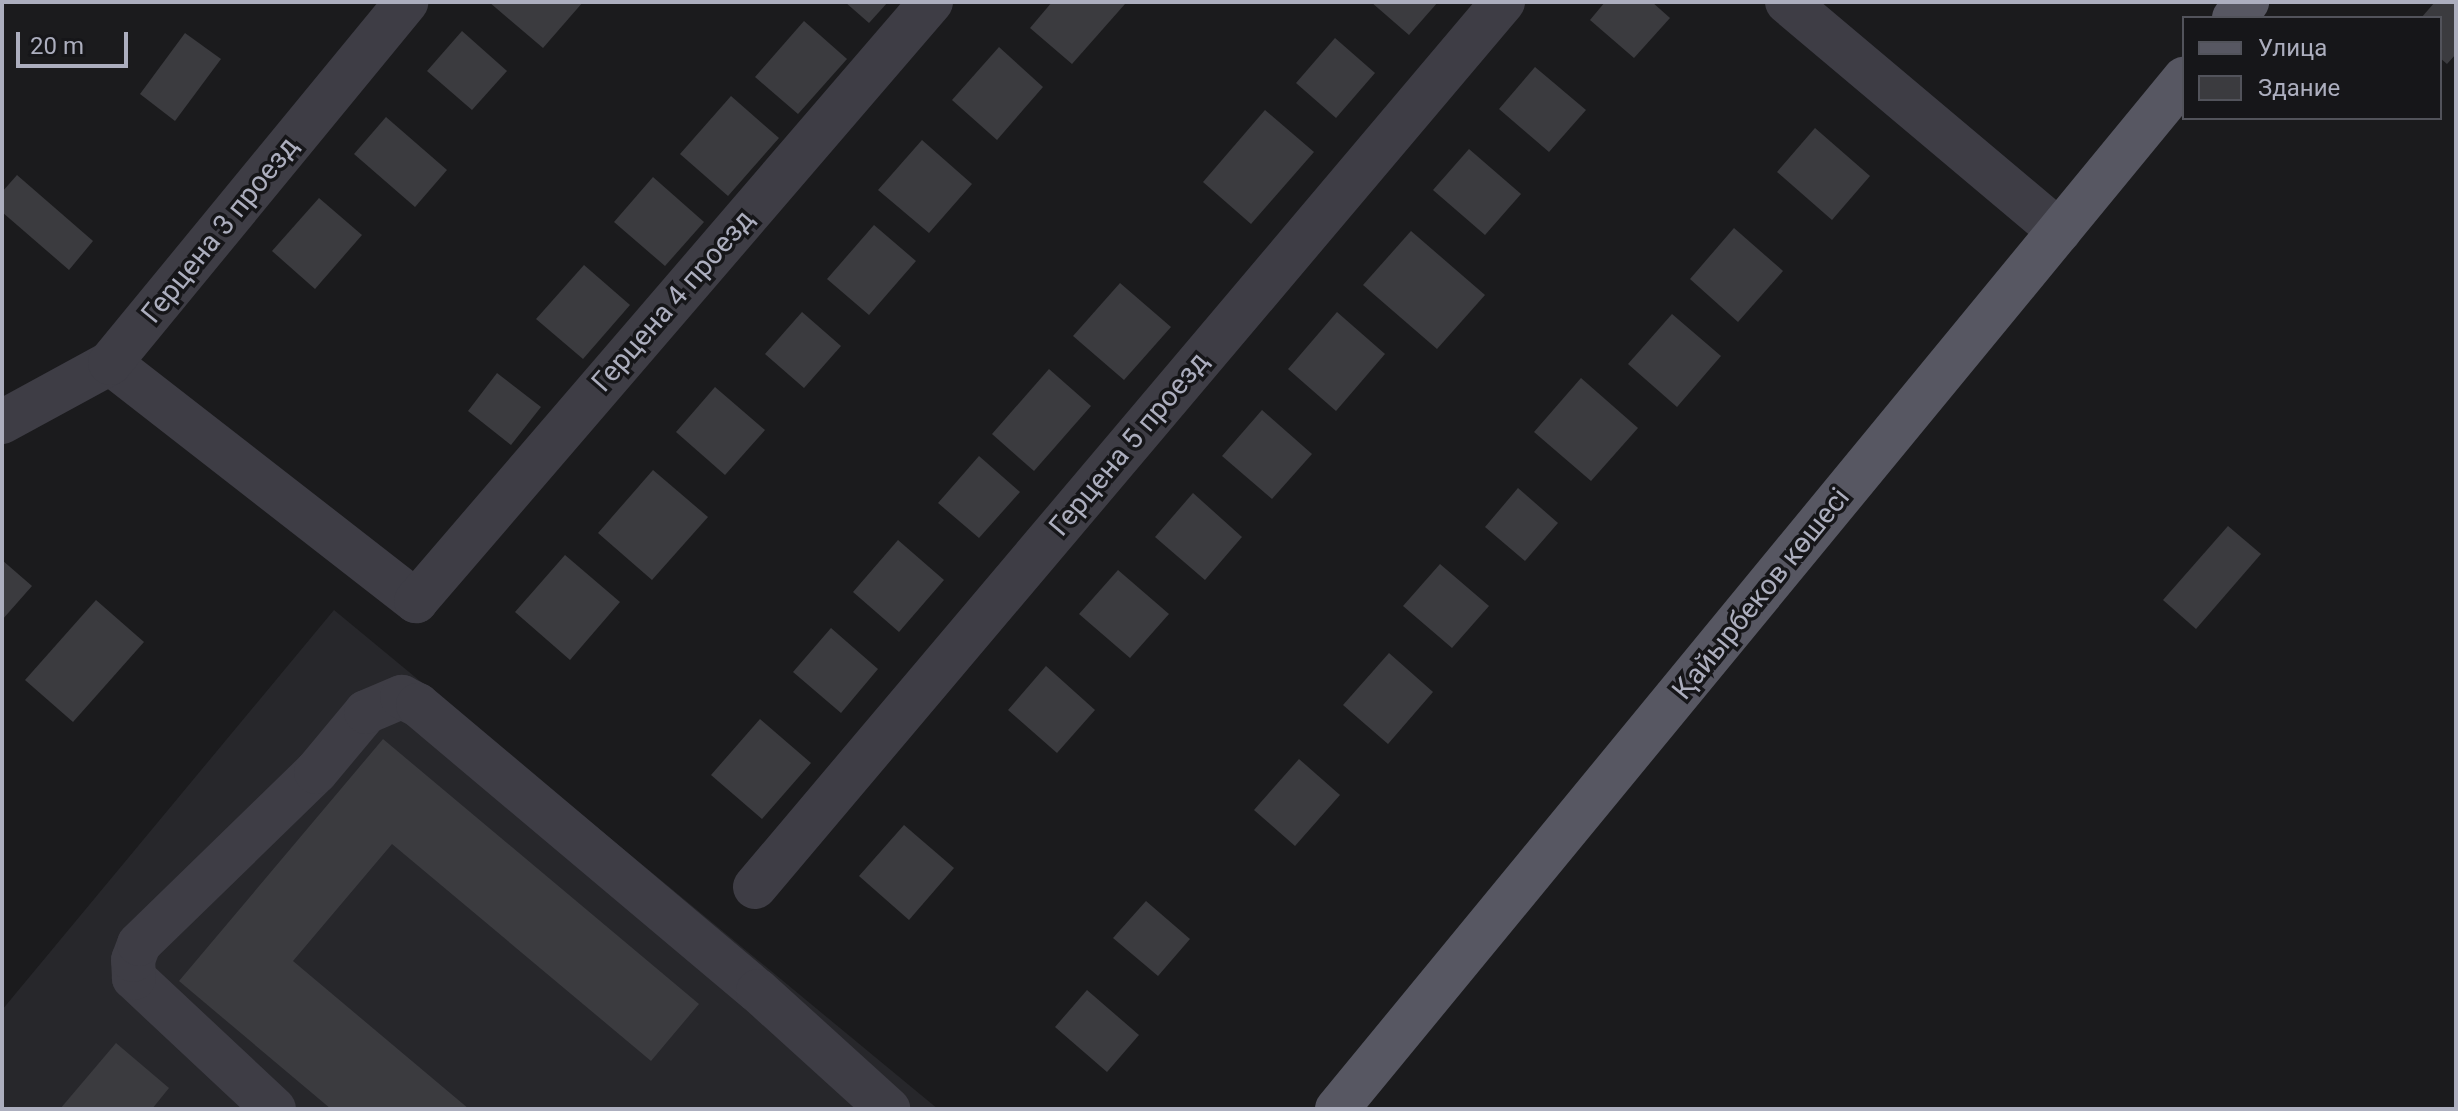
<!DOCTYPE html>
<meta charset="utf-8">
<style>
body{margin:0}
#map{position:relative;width:2458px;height:1111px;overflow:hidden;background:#1b1b1d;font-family:Roboto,sans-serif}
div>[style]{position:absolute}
.built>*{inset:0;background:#27272b}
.building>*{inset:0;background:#3b3b3f}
.minor>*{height:44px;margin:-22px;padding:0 22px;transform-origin:22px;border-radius:22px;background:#3e3d45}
.major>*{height:44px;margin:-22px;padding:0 22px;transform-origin:22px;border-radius:22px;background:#575762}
span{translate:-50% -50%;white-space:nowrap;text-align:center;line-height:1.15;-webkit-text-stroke:7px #161619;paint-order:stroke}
.street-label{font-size:28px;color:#acaebe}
.frame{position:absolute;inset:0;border:4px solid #acaebe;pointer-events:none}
.legend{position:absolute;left:2182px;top:16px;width:260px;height:104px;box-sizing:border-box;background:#161619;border:2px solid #52535b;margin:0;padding:10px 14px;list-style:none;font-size:24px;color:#acaebe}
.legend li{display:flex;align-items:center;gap:16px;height:40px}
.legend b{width:40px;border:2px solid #52535b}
.scale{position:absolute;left:16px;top:32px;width:112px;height:36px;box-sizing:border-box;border:4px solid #acaebe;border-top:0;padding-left:10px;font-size:24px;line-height:28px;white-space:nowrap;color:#acaebe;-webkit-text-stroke:6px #161619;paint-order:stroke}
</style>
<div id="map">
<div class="built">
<div style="clip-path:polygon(334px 610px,938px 1109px,2px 1109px,2px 1010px)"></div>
</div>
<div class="building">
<div style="clip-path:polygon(489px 2px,583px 2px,543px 48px)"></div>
<div style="clip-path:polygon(845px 2px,888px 2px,869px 23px)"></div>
<div style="clip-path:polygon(1052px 2px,1123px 2px,1125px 4px,1072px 64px,1030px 28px)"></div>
<div style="clip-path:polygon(1371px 2px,1438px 2px,1409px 35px)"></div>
<div style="clip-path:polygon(1605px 2px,1652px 2px,1670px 18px,1634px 58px,1590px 20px)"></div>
<div style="clip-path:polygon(2435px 2px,2456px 2px,2456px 54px,2447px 64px,2440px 58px,2440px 18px,2421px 18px)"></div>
<div style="clip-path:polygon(804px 21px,847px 59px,798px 114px,755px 77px)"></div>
<div style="clip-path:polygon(462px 31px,507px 71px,472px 110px,427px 71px)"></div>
<div style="clip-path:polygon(185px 33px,221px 59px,175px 121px,140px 94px)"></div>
<div style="clip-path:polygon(1335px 38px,1375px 73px,1336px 118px,1296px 83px)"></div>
<div style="clip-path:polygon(999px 47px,1043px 87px,997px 140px,952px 100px)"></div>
<div style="clip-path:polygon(1535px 67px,1586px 110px,1549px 152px,1499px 109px)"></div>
<div style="clip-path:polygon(731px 96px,779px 138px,728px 196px,680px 154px)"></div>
<div style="clip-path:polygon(1265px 110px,1314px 152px,1251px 224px,1203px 182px)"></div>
<div style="clip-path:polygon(386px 117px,447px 170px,415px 207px,354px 154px)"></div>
<div style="clip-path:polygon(1815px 128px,1870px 176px,1832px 220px,1777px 172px)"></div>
<div style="clip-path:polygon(922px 140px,972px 184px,929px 233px,878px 190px)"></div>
<div style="clip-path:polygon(1469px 149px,1521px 194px,1485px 235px,1433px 190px)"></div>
<div style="clip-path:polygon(17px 175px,93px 241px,69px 270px,2px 212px,2px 192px)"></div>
<div style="clip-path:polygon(653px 177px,704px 222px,665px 266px,614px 222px)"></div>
<div style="clip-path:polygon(319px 198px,362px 235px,315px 289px,272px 251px)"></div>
<div style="clip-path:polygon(874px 225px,916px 261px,869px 315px,827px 279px)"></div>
<div style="clip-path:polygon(1734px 228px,1783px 271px,1738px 322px,1690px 279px)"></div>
<div style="clip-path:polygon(1411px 231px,1485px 295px,1437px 349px,1363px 285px)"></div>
<div style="clip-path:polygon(584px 265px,630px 305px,583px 359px,536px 319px)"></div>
<div style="clip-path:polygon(1120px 283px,1171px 327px,1124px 380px,1073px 336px)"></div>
<div style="clip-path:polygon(802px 312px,841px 346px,804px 388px,765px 354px)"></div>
<div style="clip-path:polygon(1337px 312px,1385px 354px,1336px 411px,1288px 369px)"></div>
<div style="clip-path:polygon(1672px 314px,1721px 356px,1677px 407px,1628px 364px)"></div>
<div style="clip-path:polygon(1049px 369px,1091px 406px,1034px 471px,992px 434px)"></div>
<div style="clip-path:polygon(497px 373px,541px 407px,511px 445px,468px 411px)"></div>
<div style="clip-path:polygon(1581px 378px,1638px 428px,1591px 481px,1534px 432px)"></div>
<div style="clip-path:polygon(715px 387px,765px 430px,725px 475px,676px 432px)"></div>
<div style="clip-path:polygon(1262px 410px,1312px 454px,1272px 499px,1222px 456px)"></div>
<div style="clip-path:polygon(979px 456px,1020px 492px,979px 538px,938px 503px)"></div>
<div style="clip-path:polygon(653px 470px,708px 517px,652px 580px,598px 533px)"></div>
<div style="clip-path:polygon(1518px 488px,1558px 523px,1525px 561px,1485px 527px)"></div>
<div style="clip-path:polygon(1193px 493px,1242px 537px,1205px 580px,1155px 537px)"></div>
<div style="clip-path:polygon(2228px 526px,2261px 554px,2196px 629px,2163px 600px)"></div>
<div style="clip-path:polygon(898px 540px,944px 580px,899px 632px,853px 592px)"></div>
<div style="clip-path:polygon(565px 555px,620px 602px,570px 660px,515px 612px)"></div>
<div style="clip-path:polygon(2px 560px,32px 586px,2px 620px)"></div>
<div style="clip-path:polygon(1440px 564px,1489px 606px,1452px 648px,1403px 606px)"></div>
<div style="clip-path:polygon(1118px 570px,1169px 614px,1130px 658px,1079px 614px)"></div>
<div style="clip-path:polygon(96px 600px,144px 642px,73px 722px,25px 680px)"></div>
<div style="clip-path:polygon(831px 628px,878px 669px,841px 713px,793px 672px)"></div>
<div style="clip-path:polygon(1389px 653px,1433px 692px,1388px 744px,1343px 705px)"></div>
<div style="clip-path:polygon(1046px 666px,1095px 710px,1057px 753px,1008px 710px)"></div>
<div style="clip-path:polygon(760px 719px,811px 763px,762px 819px,711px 775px)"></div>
<div style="clip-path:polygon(383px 739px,699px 1004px,651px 1061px,392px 844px,293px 961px,469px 1109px,331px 1109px,179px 981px)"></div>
<div style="clip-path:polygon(1299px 759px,1340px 795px,1295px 846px,1254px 810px)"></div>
<div style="clip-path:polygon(904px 825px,954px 868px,909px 920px,859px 876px)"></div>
<div style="clip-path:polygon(1146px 901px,1190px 939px,1158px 976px,1113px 938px)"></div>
<div style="clip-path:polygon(1087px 990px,1139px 1035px,1107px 1072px,1055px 1027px)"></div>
<div style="clip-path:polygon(116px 1043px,169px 1088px,152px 1109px,60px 1109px)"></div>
</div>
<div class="minor">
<div style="left:1787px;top:2px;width:356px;rotate:40.1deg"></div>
<div style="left:110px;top:363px;width:388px;rotate:37.9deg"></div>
<div style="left:416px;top:601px;width:790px;rotate:-49.31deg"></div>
<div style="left:2px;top:422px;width:123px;rotate:-28.6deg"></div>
<div style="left:110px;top:363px;width:467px;rotate:-50.6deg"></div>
<div style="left:755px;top:887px;width:1159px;rotate:-49.8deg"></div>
<div style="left:274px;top:1109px;width:192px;rotate:-136.9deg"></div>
<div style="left:134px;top:978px;width:18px;rotate:-93deg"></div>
<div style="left:133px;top:960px;width:17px;rotate:-69deg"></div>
<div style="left:139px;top:944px;width:247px;rotate:-44.2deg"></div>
<div style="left:316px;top:772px;width:78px;rotate:-50.2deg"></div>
<div style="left:366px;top:712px;width:39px;rotate:-23deg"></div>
<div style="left:402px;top:697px;width:18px;rotate:27deg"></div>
<div style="left:418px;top:705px;width:444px;rotate:40.1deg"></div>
<div style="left:758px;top:991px;width:176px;rotate:42.2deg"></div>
</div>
<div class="major">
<div style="left:2234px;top:18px;width:21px;rotate:-51deg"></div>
<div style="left:1337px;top:1109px;width:1334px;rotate:-50.57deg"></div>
</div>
<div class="street-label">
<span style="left:220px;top:230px;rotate:-51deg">Герцена 3 проезд</span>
<span style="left:673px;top:301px;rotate:-49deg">Герцена 4 проезд</span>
<span style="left:1129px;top:444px;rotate:-50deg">Герцена 5 проезд</span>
<span style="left:1761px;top:594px;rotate:-51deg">Қайырбеков көшесі</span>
</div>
<div class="frame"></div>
<ul class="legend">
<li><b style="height:10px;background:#575762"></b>Улица</li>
<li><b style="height:22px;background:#3b3b3f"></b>Здание</li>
</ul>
<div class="scale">20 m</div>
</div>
